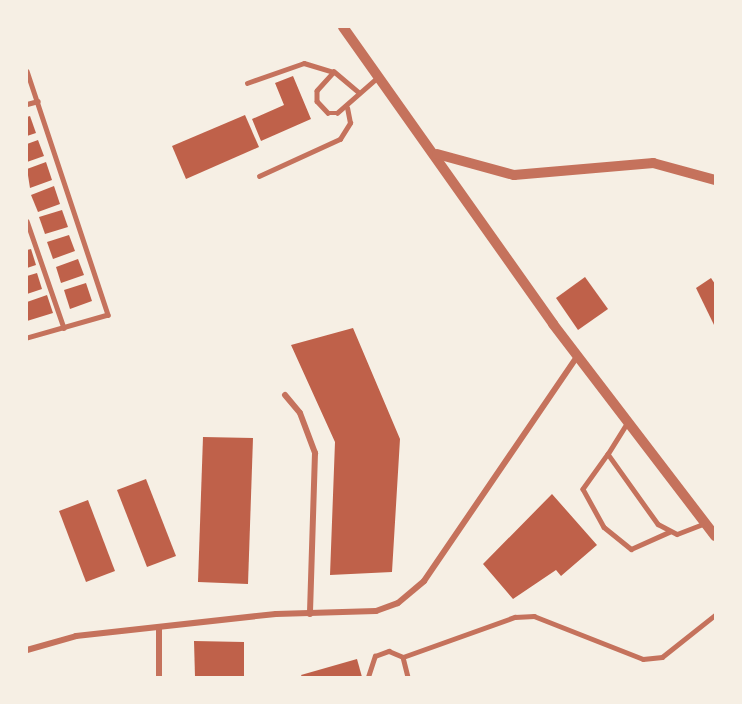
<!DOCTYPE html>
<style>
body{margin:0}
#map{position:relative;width:742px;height:704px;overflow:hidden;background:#f6efe4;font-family:"Sofia Sans Condensed",sans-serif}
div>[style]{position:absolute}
.building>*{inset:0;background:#bf614a}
.service>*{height:4.5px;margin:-2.25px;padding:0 2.25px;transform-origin:2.25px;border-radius:2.25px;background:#c5725c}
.minor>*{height:6px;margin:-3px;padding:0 3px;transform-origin:3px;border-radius:3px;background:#c5725c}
.tertiary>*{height:10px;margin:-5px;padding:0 5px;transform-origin:5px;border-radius:5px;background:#c5725c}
span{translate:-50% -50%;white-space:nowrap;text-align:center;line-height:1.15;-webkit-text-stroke:5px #f6efe4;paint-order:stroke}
.frame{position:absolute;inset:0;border:28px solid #f6efe4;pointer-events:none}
</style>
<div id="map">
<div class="building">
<div style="clip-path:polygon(293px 76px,311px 119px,261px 141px,252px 119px,284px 105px,275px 83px)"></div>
<div style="clip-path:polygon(245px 115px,259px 147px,186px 179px,172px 146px)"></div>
<div style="clip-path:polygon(30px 116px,36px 133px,27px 136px,27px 117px)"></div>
<div style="clip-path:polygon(38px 140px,44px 156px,27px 162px,27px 144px)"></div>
<div style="clip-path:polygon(46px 162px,52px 180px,30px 188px,27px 169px)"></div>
<div style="clip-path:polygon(54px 186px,60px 204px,38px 212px,31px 195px)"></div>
<div style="clip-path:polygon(62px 210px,68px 227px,45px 234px,39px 217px)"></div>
<div style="clip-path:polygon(69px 235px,75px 251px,53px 259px,47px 242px)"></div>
<div style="clip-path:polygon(31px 249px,36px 265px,27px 268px,27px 250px)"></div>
<div style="clip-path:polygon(78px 259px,84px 275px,61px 283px,56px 267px)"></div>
<div style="clip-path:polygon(37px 273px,42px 289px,27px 294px,27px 276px)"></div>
<div style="clip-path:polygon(585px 277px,608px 309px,578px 330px,556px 298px)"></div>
<div style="clip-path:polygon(711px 278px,715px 284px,715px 327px,696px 288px)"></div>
<div style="clip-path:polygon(86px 283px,92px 301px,70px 309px,64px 290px)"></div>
<div style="clip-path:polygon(47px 295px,53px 313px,27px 321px,27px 302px)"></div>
<div style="clip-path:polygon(353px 328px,400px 439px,392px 572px,330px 575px,335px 442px,291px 345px)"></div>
<div style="clip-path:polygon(203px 437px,253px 438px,248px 584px,198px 582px)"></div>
<div style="clip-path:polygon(146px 479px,176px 556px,147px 567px,117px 490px)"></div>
<div style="clip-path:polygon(552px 494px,597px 545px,561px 576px,556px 570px,513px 599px,483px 564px)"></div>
<div style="clip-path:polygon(88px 500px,115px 571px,86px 582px,59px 511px)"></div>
<div style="clip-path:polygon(194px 641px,244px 642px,244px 677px,195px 677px)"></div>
<div style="clip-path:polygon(357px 659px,362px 677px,302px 677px,301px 675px)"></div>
</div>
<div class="service">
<div style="left:27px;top:71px;width:257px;rotate:71.6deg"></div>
<div style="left:108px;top:315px;width:84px;rotate:164.1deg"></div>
<div style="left:247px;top:83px;width:60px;rotate:-19.3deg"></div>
<div style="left:304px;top:63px;width:31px;rotate:17deg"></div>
<div style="left:359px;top:93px;width:33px;rotate:-140deg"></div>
<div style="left:334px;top:72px;width:25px;rotate:132deg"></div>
<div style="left:317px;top:91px;width:10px;rotate:90deg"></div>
<div style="left:317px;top:101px;width:16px;rotate:47deg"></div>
<div style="left:328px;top:113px;width:9px"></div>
<div style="left:337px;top:113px;width:53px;rotate:-41.2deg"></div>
<div style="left:27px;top:104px;width:11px;rotate:-15deg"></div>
<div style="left:259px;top:176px;width:89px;rotate:-24.6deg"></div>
<div style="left:340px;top:139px;width:19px;rotate:-58deg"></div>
<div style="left:350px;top:123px;width:15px;rotate:-101deg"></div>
<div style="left:27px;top:221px;width:113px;rotate:70.9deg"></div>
<div style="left:627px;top:424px;width:36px;rotate:122deg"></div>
<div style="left:608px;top:454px;width:86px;rotate:54.5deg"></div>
<div style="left:658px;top:524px;width:21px;rotate:28deg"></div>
<div style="left:677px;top:534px;width:28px;rotate:-21deg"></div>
<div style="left:608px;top:454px;width:43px;rotate:125.5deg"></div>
<div style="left:583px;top:489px;width:43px;rotate:61.1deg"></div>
<div style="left:604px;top:527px;width:35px;rotate:39deg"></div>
<div style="left:631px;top:549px;width:42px;rotate:-24.1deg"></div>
<div style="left:403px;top:657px;width:119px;rotate:-19.7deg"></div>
<div style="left:515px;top:617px;width:19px;rotate:-3deg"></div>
<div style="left:534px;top:616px;width:117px;rotate:21.5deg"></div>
<div style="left:643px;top:659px;width:19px;rotate:-6deg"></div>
<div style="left:662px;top:657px;width:68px;rotate:-38.4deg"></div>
<div style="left:368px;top:677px;width:22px;rotate:-72deg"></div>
<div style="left:375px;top:656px;width:15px;rotate:-20deg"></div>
<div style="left:389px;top:651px;width:15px;rotate:23deg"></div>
<div style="left:403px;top:657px;width:21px;rotate:76deg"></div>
</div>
<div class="minor">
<div style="left:285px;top:395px;width:23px;rotate:50deg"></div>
<div style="left:300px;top:413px;width:43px;rotate:69.4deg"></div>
<div style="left:315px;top:453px;width:161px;rotate:91.8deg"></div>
<div style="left:27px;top:650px;width:51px;rotate:-15.9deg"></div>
<div style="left:76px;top:636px;width:201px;rotate:-6.3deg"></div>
<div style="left:276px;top:614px;width:100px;rotate:-1.7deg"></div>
<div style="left:376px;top:611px;width:23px;rotate:-20deg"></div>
<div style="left:398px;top:603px;width:34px;rotate:-40deg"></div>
<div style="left:424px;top:581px;width:271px;rotate:-55.7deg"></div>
<div style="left:159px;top:677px;width:49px;rotate:-90deg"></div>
</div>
<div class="tertiary">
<div style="left:343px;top:27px;width:364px;rotate:54.7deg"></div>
<div style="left:553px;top:324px;width:267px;rotate:52.6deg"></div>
<div style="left:437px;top:154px;width:80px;rotate:15.3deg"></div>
<div style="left:514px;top:175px;width:140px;rotate:-4.9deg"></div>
<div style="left:653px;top:163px;width:64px;rotate:15.3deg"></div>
</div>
<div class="frame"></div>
</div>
